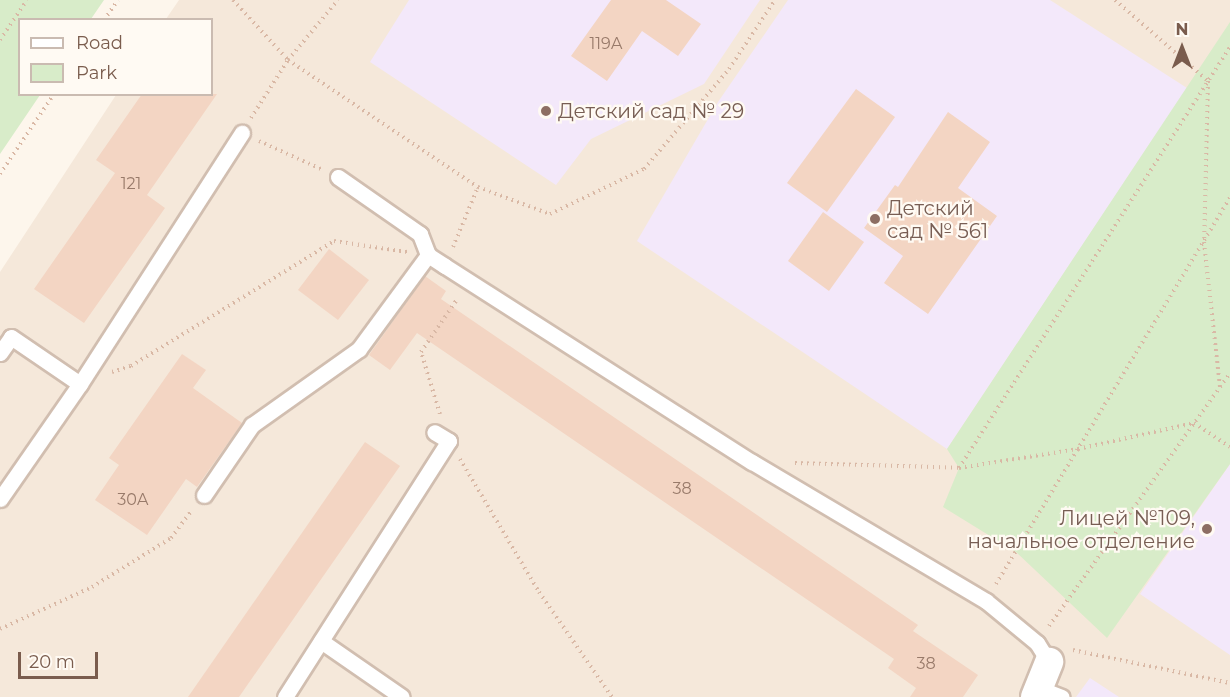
<!DOCTYPE html>
<meta charset="utf-8">
<style>
body{margin:0}
#map{position:relative;width:1230px;height:697px;overflow:hidden;background:#fdf6ec;font-family:Montserrat,sans-serif}
div>[style]{position:absolute}
.residential>*{inset:0;background:#f5e8da}
.education>*{inset:0;background:#f3e8fa}
.green>*{inset:0;background:#d8ecc9}
.building>*{inset:0;background:#f3d5c3}
.path>*{height:4px;margin-top:-2px;transform-origin:0;background:repeating-linear-gradient(90deg,#d9b8a5 0 1.5px,transparent 0 6px)}
.roads{filter:drop-shadow(2px 0 #d1beb0) drop-shadow(-2px 0 #d1beb0) drop-shadow(0 2px #d1beb0) drop-shadow(0 -2px #d1beb0)}
.service>*{height:15px;margin:-7.5px;padding:0 7.5px;transform-origin:7.5px;border-radius:7.5px;background:#fff}
.minor>*{height:28px;margin:-14px;padding:0 14px;transform-origin:14px;border-radius:14px;background:#fff}
.dots>*{width:16px;height:16px;translate:-50% -50%;box-sizing:border-box;border:3px solid #fffaf3;border-radius:50%}
span{translate:-50% -50%;white-space:nowrap;text-align:center;line-height:1.15;-webkit-text-stroke:4.5px #fffaf3;paint-order:stroke}
.number-label{font-size:16px;color:#987a6a}
.number-label span{-webkit-text-stroke-width:0}
.education-label{font-size:20px;color:#785e54}
.left{translate:0 -50%;text-align:left}
.right{translate:-100% -50%;text-align:right}
.legend{position:absolute;left:18px;top:18px;width:195px;height:78px;box-sizing:border-box;background:#fffaf3;border:2px solid #cabbb1;margin:0;padding:8px 10px;list-style:none;font-size:18px;color:#7a5c4d}
.legend li{display:flex;align-items:center;gap:12px;height:30px}
.legend b{width:30px;border:2px solid #cabbb1}
.north{position:absolute;left:1152px;top:18px;width:60px;height:60px;-webkit-text-stroke:4px #fffaf3;paint-order:stroke;rotate:0deg;font-size:16px;font-weight:700;line-height:24px;text-align:center;color:#7a5c4d}
.north::after{content:'';display:block;margin:auto;width:21px;height:27px;background:#7a5c4d;clip-path:polygon(50% 0,100% 100%,50% 72%,0 100%)}
.scale{position:absolute;left:18px;top:652px;width:80px;height:27px;box-sizing:border-box;border:3px solid #7a5c4d;border-top:0;padding-left:8px;font-size:18px;line-height:21px;white-space:nowrap;color:#7a5c4d;-webkit-text-stroke:4px #fffaf3;paint-order:stroke}
</style>
<div id="map">
<div class="residential">
<div style="clip-path:polygon(179px 0,1230px 0,1230px 697px,0 697px,0 272px,116px 95px,212px 94px,212px 20px,166px 19px)"></div>
</div>
<div class="education">
<div style="clip-path:polygon(409px 0,760px 0,704px 84px,591px 139px,556px 185px,370px 62px)"></div>
<div style="clip-path:polygon(788px 0,1050px 0,1187px 88px,947px 449px,637px 241px,718px 102px)"></div>
<div style="clip-path:polygon(1230px 464px,1230px 655px,1140px 594px)"></div>
<div style="clip-path:polygon(1090px 678px,1119px 697px,1076px 697px)"></div>
</div>
<div class="green">
<div style="clip-path:polygon(0 0,104px 0,91px 19px,20px 20px,20px 94px,40px 95px,0 154px)"></div>
<div style="clip-path:polygon(1230px 22px,1230px 464px,1107px 638px,1016px 552px,943px 507px,959px 468px,947px 449px)"></div>
</div>
<div class="building">
<div style="clip-path:polygon(611px 0,666px 0,701px 24px,678px 56px,642px 31px,607px 81px,571px 56px)"></div>
<div style="clip-path:polygon(856px 89px,895px 117px,827px 212px,787px 183px)"></div>
<div style="clip-path:polygon(142px 94px,217px 94px,147px 195px,165px 208px,84px 323px,34px 289px,115px 173px,96px 160px)"></div>
<div style="clip-path:polygon(948px 112px,990px 142px,958px 188px,997px 216px,928px 314px,884px 283px,903px 256px,864px 228px,895px 185px,898px 187px)"></div>
<div style="clip-path:polygon(823px 212px,864px 242px,829px 291px,788px 261px)"></div>
<div style="clip-path:polygon(329px 249px,369px 280px,338px 320px,298px 290px)"></div>
<div style="clip-path:polygon(425px 276px,446px 291px,441px 299px,918px 625px,913px 631px,978px 675px,963px 697px,910px 697px,916px 688px,888px 668px,894px 659px,417px 333px,390px 370px,369px 355px)"></div>
<div style="clip-path:polygon(182px 354px,206px 370px,193px 388px,242px 423px,197px 487px,186px 479px,147px 535px,95px 500px,119px 465px,109px 458px)"></div>
<div style="clip-path:polygon(365px 442px,400px 466px,239px 697px,188px 697px)"></div>
</div>
<div class="path">
<div style="left:233px;top:0;width:81px;rotate:47.5deg"></div>
<div style="left:288px;top:60px;width:229px;rotate:33.8deg"></div>
<div style="left:478px;top:187px;width:77px;rotate:20.6deg"></div>
<div style="left:550px;top:214px;width:104px;rotate:-25.6deg"></div>
<div style="left:644px;top:169px;width:131px;rotate:-49.6deg"></div>
<div style="left:729px;top:69px;width:83px;rotate:-56.3deg"></div>
<div style="left:1115px;top:0;width:123px;rotate:41.1deg"></div>
<div style="left:1208px;top:81px;width:161px;rotate:91.4deg"></div>
<div style="left:1204px;top:242px;width:146px;rotate:83.7deg"></div>
<div style="left:104px;top:20px;width:24px;rotate:-55deg"></div>
<div style="left:0;top:40px;width:48px;rotate:-56deg"></div>
<div style="left:251px;top:118px;width:69px;rotate:-57.5deg"></div>
<div style="left:288px;top:60px;width:78px;rotate:-50.2deg"></div>
<div style="left:259px;top:141px;width:68px;rotate:24.3deg"></div>
<div style="left:0;top:174px;width:97px;rotate:-56deg"></div>
<div style="left:453px;top:247px;width:65px;rotate:-67.4deg"></div>
<div style="left:112px;top:372px;width:20px;rotate:-18deg"></div>
<div style="left:131px;top:366px;width:238px;rotate:-31.6deg"></div>
<div style="left:334px;top:241px;width:74px;rotate:8.6deg"></div>
<div style="left:440px;top:414px;width:65px;rotate:-107deg"></div>
<div style="left:421px;top:352px;width:65px;rotate:-55.6deg"></div>
<div style="left:460px;top:459px;width:155px;rotate:59.3deg"></div>
<div style="left:539px;top:592px;width:128px;rotate:55.2deg"></div>
<div style="left:795px;top:463px;width:164px;rotate:1.7deg"></div>
<div style="left:959px;top:468px;width:121px;rotate:-9.1deg"></div>
<div style="left:1078px;top:449px;width:119px;rotate:-12.6deg"></div>
<div style="left:1194px;top:423px;width:43px;rotate:33.7deg"></div>
<div style="left:959px;top:468px;width:501px;rotate:-57.23deg"></div>
<div style="left:996px;top:584px;width:452px;rotate:-58.8deg"></div>
<div style="left:1049px;top:626px;width:311px;rotate:-54.4deg"></div>
<div style="left:0;top:629px;width:101px;rotate:-24.5deg"></div>
<div style="left:92px;top:587px;width:93px;rotate:-31.8deg"></div>
<div style="left:171px;top:538px;width:35px;rotate:-53deg"></div>
<div style="left:1073px;top:650px;width:160px;rotate:11.9deg"></div>
</div>
<div class="roads">
<div class="service">
<div style="left:338px;top:177px;width:100px;rotate:34.8deg"></div>
<div style="left:420px;top:234px;width:22px;rotate:69deg"></div>
<div style="left:428px;top:255px;width:20px;rotate:33deg"></div>
<div style="left:445px;top:266px;width:364px;rotate:32.6deg"></div>
<div style="left:752px;top:462px;width:272px;rotate:30.7deg"></div>
<div style="left:986px;top:601px;width:66px;rotate:39.5deg"></div>
<div style="left:1037px;top:643px;width:22px;rotate:58deg"></div>
<div style="left:0;top:353px;width:19px;rotate:-55deg"></div>
<div style="left:11px;top:337px;width:83px;rotate:34.3deg"></div>
<div style="left:80px;top:384px;width:299px;rotate:-57.2deg"></div>
<div style="left:204px;top:495px;width:85px;rotate:-55.6deg"></div>
<div style="left:252px;top:425px;width:131px;rotate:-35.4deg"></div>
<div style="left:359px;top:349px;width:117px;rotate:-53.7deg"></div>
<div style="left:0;top:499px;width:140px;rotate:-55.2deg"></div>
<div style="left:321px;top:641px;width:98px;rotate:34.7deg"></div>
<div style="left:1041px;top:689px;width:22px;rotate:21deg"></div>
<div style="left:285px;top:697px;width:304px;rotate:-57.4deg"></div>
<div style="left:449px;top:441px;width:17px;rotate:-149deg"></div>
</div>
<div class="minor">
<div style="left:1035px;top:697px;width:38px;rotate:-68deg"></div>
</div>
</div>
<div class="dots">
<div style="left:546px;top:111px;background:#8d6e63"></div>
<div style="left:875px;top:219px;background:#8d6e63"></div>
<div style="left:1207px;top:529px;background:#8d6e63"></div>
</div>
<div class="number-label">
<span style="left:606px;top:44px">119А</span>
<span style="left:131px;top:184px">121</span>
<span style="left:682px;top:489px">38</span>
<span style="left:133px;top:500px">30А</span>
<span style="left:926px;top:664px">38</span>
</div>
<div class="education-label">
<span class="left" style="left:558px;top:111px">Детский сад № 29</span>
<span class="left" style="left:887px;top:220px">Детский<br>сад № 561</span>
<span class="right" style="left:1195px;top:530px">Лицей №109,<br>начальное отделение</span>
</div>
<ul class="legend">
<li><b style="height:8px;background:#fff"></b>Road</li>
<li><b style="height:16px;background:#d8ecc9"></b>Park</li>
</ul>
<div class="north">N</div>
<div class="scale">20 m</div>
</div>
